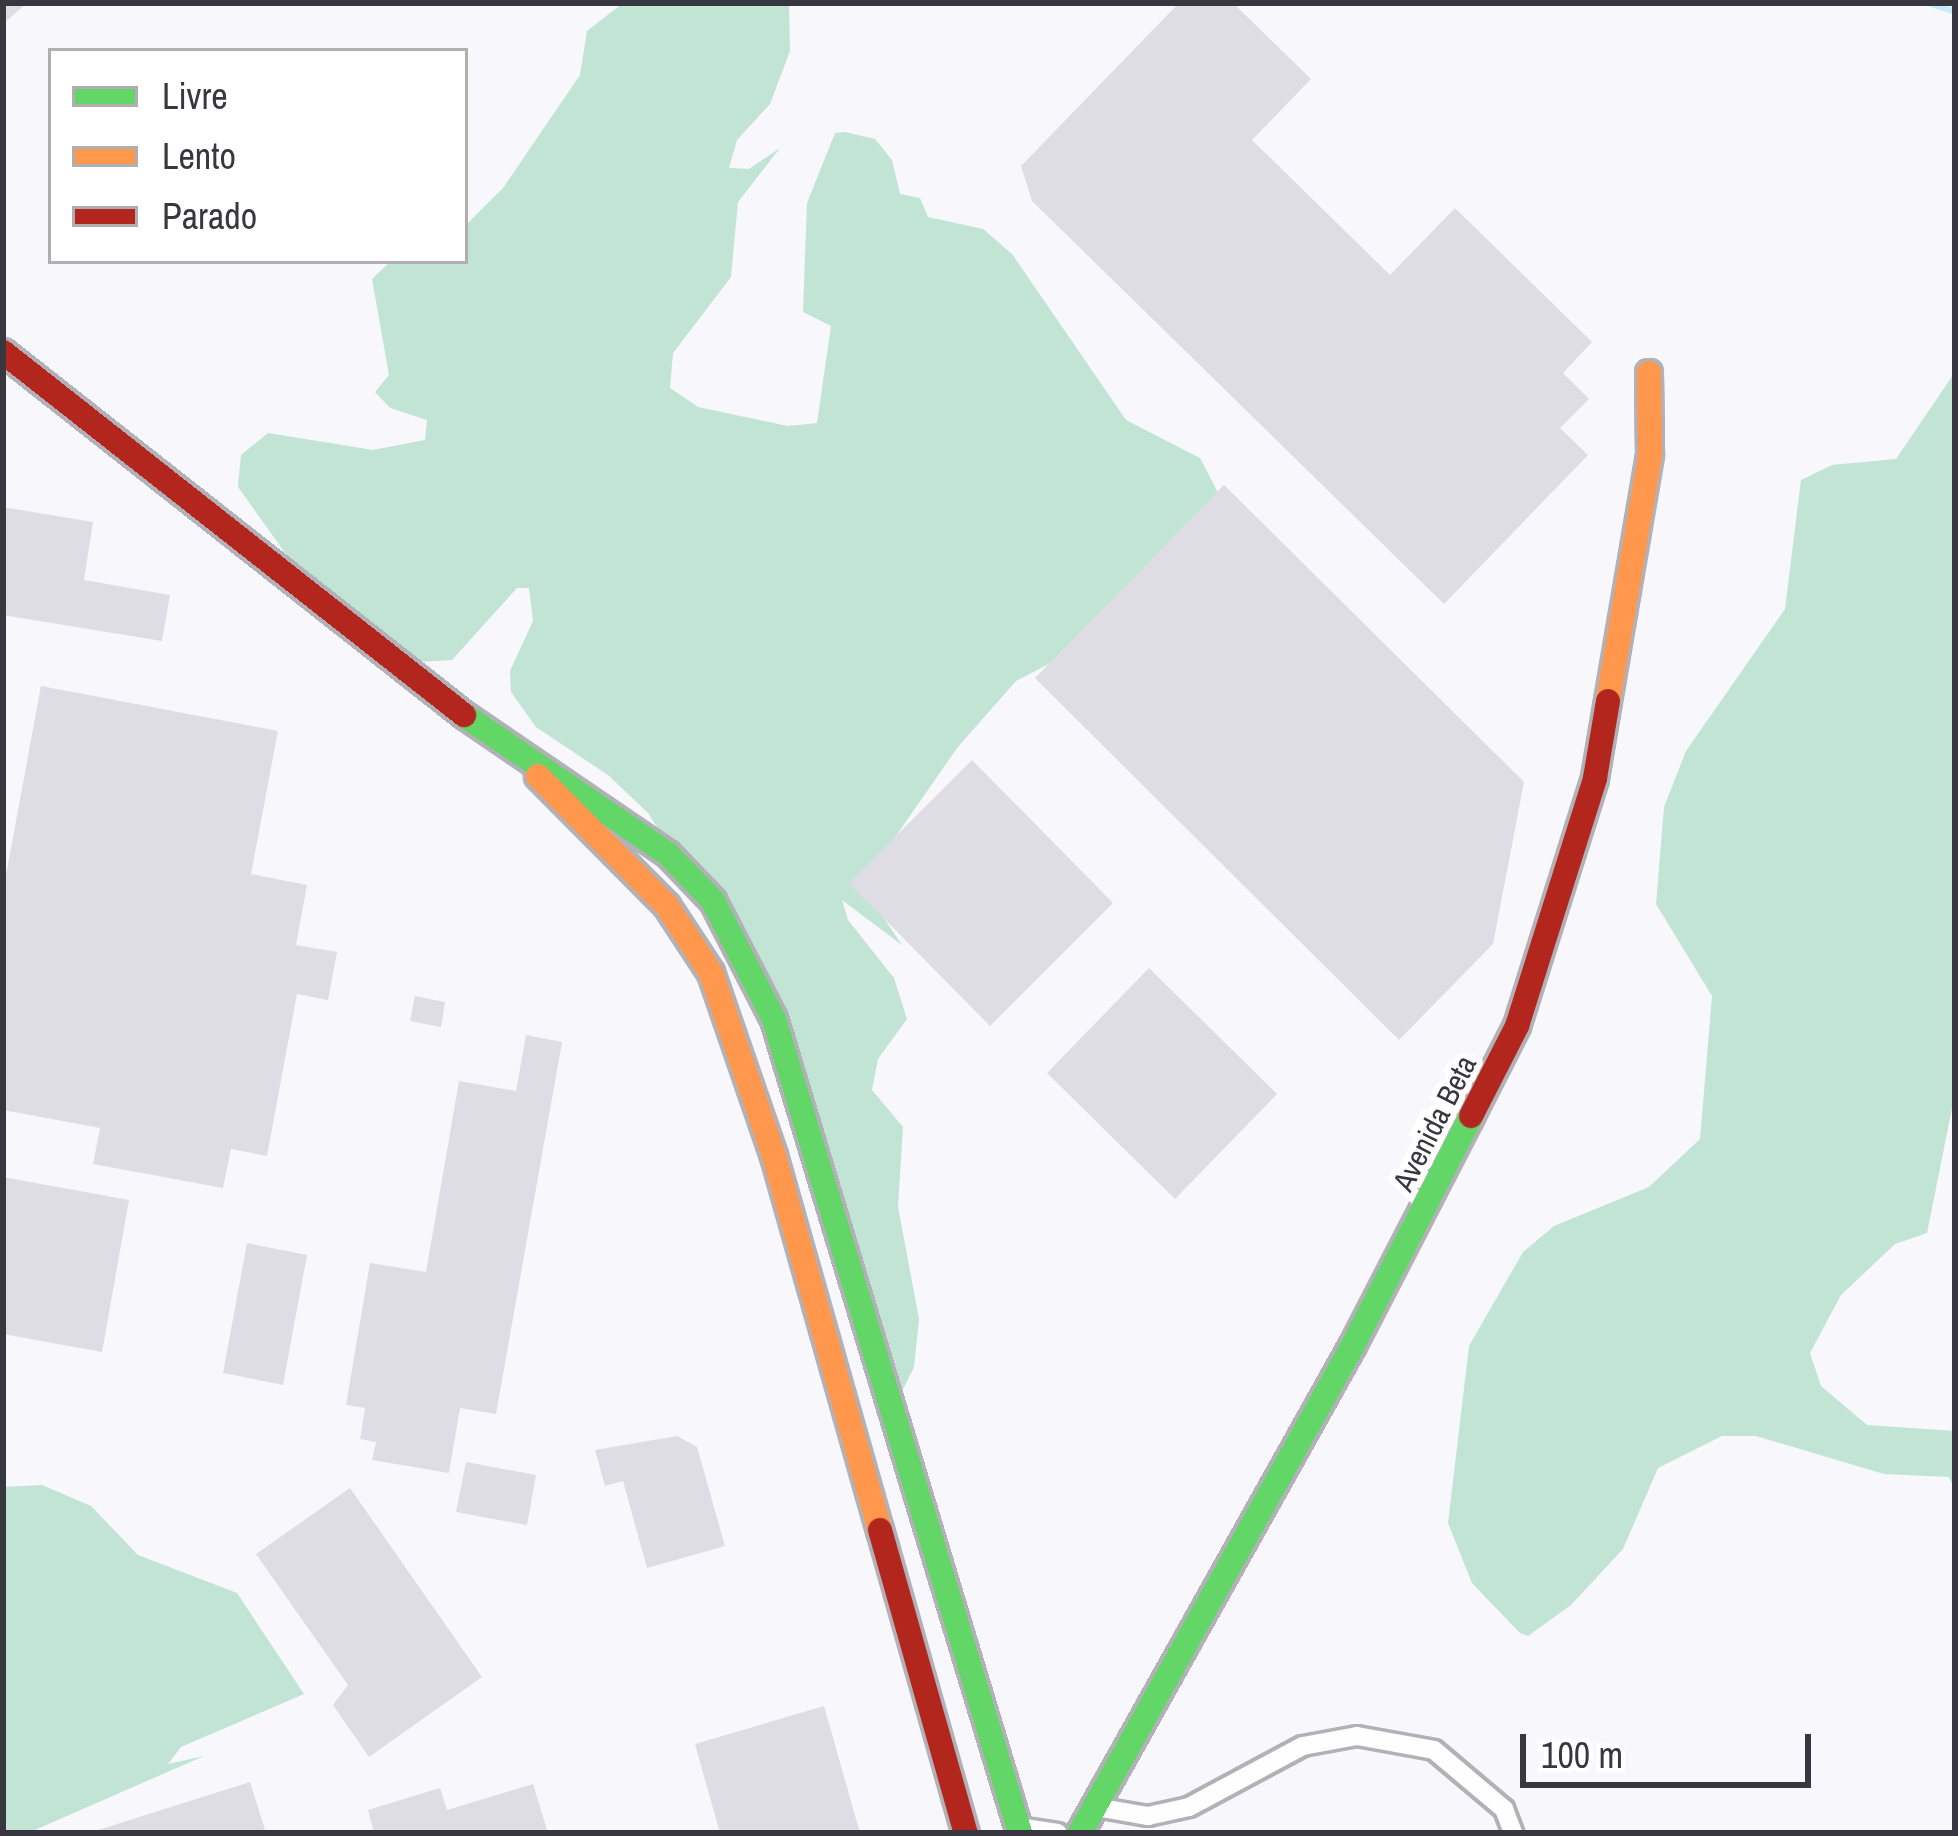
<!DOCTYPE html>
<style>
body{margin:0}
#map{position:relative;width:1958px;height:1836px;overflow:hidden;background:#f7f7fc;font-family:"Archivo Narrow",sans-serif}
div>[style]{position:absolute}
.forest>*{inset:0;background:#c1e4d4}
.stream>*{height:6px;margin:-3px;padding:0 3px;transform-origin:3px;border-radius:3px;background:#c4ecfd}
.building>*{inset:0;background:#dfdde4}
.roads{filter:drop-shadow(3px 0 #b2b1b7) drop-shadow(-3px 0 #b2b1b7) drop-shadow(0 3px #b2b1b7) drop-shadow(0 -3px #b2b1b7)}
.street>*{height:18px;margin:-9px;padding:0 9px;transform-origin:9px;border-radius:9px;background:#fefeff}
.fast>*{height:24px;margin:-12px;padding:0 12px;transform-origin:12px;border-radius:12px;background:#63d668}
.slow>*{height:24px;margin:-12px;padding:0 12px;transform-origin:12px;border-radius:12px;background:#ff974d}
.jam>*{height:24px;margin:-12px;padding:0 12px;transform-origin:12px;border-radius:12px;background:#b3261e}
span{translate:-50% -50%;white-space:nowrap;text-align:center;line-height:1.15;-webkit-text-stroke:12px #fff;paint-order:stroke}
.street-label{font-size:30px;color:#38373f}
.frame{position:absolute;inset:0;border:6px solid #38373f;pointer-events:none}
.legend{position:absolute;left:48px;top:48px;width:420px;height:216px;box-sizing:border-box;background:#fff;border:3px solid #afafb2;margin:0;padding:15px 21px;list-style:none;font-size:36px;color:#38373f}
.legend li{display:flex;align-items:center;gap:24px;height:60px}
.legend b{width:60px;border:3px solid #afafb2}
.scale{position:absolute;left:1520px;top:1734px;width:291px;height:54px;box-sizing:border-box;border:6px solid #38373f;border-top:0;padding-left:15px;font-size:36px;line-height:42px;white-space:nowrap;color:#38373f;-webkit-text-stroke:9px #fff;paint-order:stroke}
</style>
<div id="map">
<div class="forest">
<div style="clip-path:polygon(623px 3px,789px 3px,790px 51px,770px 104px,737px 140px,729px 168px,749px 169px,780px 148px,738px 202px,731px 277px,673px 353px,670px 388px,698px 407px,788px 426px,817px 423px,831px 326px,803px 312px,807px 203px,835px 133px,845px 132px,875px 139px,892px 160px,900px 194px,920px 198px,928px 217px,983px 229px,1012px 254px,1126px 420px,1200px 458px,1225px 506px,1081px 647px,1016px 681px,957px 748px,880px 859px,871px 899px,902px 945px,842px 900px,848px 920px,894px 978px,907px 1019px,878px 1059px,872px 1090px,903px 1127px,898px 1207px,919px 1319px,914px 1367px,888px 1420px,867px 1377px,768px 1000px,648px 813px,608px 775px,536px 727px,511px 692px,510px 671px,533px 621px,529px 588px,517px 588px,452px 660px,418px 662px,385px 646px,293px 564px,238px 487px,241px 455px,268px 433px,373px 450px,425px 440px,427px 420px,390px 408px,375px 392px,389px 375px,372px 279px,391px 261px,465px 261px,465px 226px,503px 188px,580px 75px,587px 31px)"></div>
<div style="clip-path:polygon(1955px 372px,1955px 1093px,1927px 1233px,1895px 1244px,1841px 1295px,1810px 1353px,1821px 1386px,1867px 1425px,1955px 1431px,1955px 1490px,1949px 1477px,1884px 1474px,1756px 1436px,1722px 1436px,1658px 1468px,1623px 1549px,1571px 1605px,1528px 1636px,1520px 1633px,1472px 1583px,1448px 1523px,1469px 1346px,1523px 1252px,1554px 1226px,1649px 1187px,1700px 1139px,1712px 996px,1656px 904px,1664px 807px,1686px 751px,1785px 609px,1801px 480px,1832px 465px,1896px 459px)"></div>
<div style="clip-path:polygon(42px 1485px,91px 1506px,138px 1555px,237px 1593px,304px 1694px,181px 1747px,168px 1764px,204px 1756px,28px 1833px,3px 1833px,3px 1487px)"></div>
</div>
<div class="stream">
<div style="left:1928px;top:3px;width:28px;rotate:18deg"></div>
</div>
<div class="building">
<div style="clip-path:polygon(3px 3px,27px 3px,3px 24px)"></div>
<div style="clip-path:polygon(1179px 3px,1233px 3px,1311px 79px,1252px 140px,1390px 275px,1455px 208px,1592px 342px,1563px 373px,1589px 399px,1560px 428px,1588px 455px,1444px 604px,1032px 201px,1021px 166px)"></div>
<div style="clip-path:polygon(1224px 485px,1524px 782px,1493px 944px,1399px 1040px,1035px 678px)"></div>
<div style="clip-path:polygon(3px 507px,93px 522px,84px 580px,170px 595px,162px 641px,3px 615px)"></div>
<div style="clip-path:polygon(41px 686px,278px 731px,251px 874px,307px 885px,296px 945px,337px 952px,328px 1000px,297px 994px,267px 1156px,231px 1149px,223px 1188px,93px 1164px,100px 1128px,3px 1110px,3px 891px)"></div>
<div style="clip-path:polygon(972px 760px,1113px 903px,990px 1026px,849px 883px)"></div>
<div style="clip-path:polygon(1149px 968px,1277px 1094px,1175px 1199px,1047px 1073px)"></div>
<div style="clip-path:polygon(415px 996px,445px 1002px,441px 1027px,410px 1021px)"></div>
<div style="clip-path:polygon(526px 1035px,562px 1042px,496px 1414px,460px 1408px,449px 1473px,372px 1460px,376px 1442px,360px 1439px,365px 1408px,346px 1405px,370px 1263px,426px 1272px,459px 1081px,516px 1091px)"></div>
<div style="clip-path:polygon(3px 1177px,129px 1200px,102px 1352px,3px 1334px)"></div>
<div style="clip-path:polygon(247px 1243px,307px 1255px,283px 1385px,223px 1373px)"></div>
<div style="clip-path:polygon(677px 1436px,697px 1447px,725px 1546px,647px 1568px,623px 1481px,605px 1486px,595px 1450px)"></div>
<div style="clip-path:polygon(466px 1462px,536px 1475px,527px 1525px,456px 1512px)"></div>
<div style="clip-path:polygon(350px 1488px,482px 1677px,369px 1757px,333px 1705px,348px 1685px,256px 1554px)"></div>
<div style="clip-path:polygon(824px 1706px,860px 1833px,720px 1833px,695px 1744px)"></div>
<div style="clip-path:polygon(250px 1782px,266px 1833px,92px 1833px,92px 1832px)"></div>
<div style="clip-path:polygon(533px 1784px,548px 1833px,374px 1833px,368px 1810px,440px 1788px,447px 1810px)"></div>
</div>
<div class="roads">
<div class="street">
<div style="left:1096px;top:1807px;width:53px;rotate:9.8deg"></div>
<div style="left:1148px;top:1816px;width:42px;rotate:-12.4deg"></div>
<div style="left:1189px;top:1807px;width:129px;rotate:-28.2deg"></div>
<div style="left:1303px;top:1746px;width:55px;rotate:-10.5deg"></div>
<div style="left:1357px;top:1736px;width:78px;rotate:10.3deg"></div>
<div style="left:1434px;top:1750px;width:92px;rotate:40.1deg"></div>
<div style="left:1504px;top:1809px;width:26px;rotate:69deg"></div>
<div style="left:1018px;top:1827px;width:40px;rotate:8.5deg"></div>
</div>
<div class="fast">
<div style="left:464px;top:715px;width:247px;rotate:34.3deg"></div>
<div style="left:668px;top:854px;width:65px;rotate:46.2deg"></div>
<div style="left:713px;top:901px;width:133px;rotate:62.7deg"></div>
<div style="left:774px;top:1019px;width:850px;rotate:73.18deg"></div>
<div style="left:1080px;top:1833px;width:557px;rotate:-60.77deg"></div>
<div style="left:1352px;top:1347px;width:260px;rotate:-62.7deg"></div>
</div>
<div class="slow">
<div style="left:1608px;top:701px;width:251px;rotate:-80.3deg"></div>
<div style="left:1650px;top:454px;width:81px;rotate:-90.7deg"></div>
<div style="left:538px;top:776px;width:183px;rotate:45.2deg"></div>
<div style="left:667px;top:906px;width:80px;rotate:56.7deg"></div>
<div style="left:711px;top:973px;width:194px;rotate:71deg"></div>
<div style="left:774px;top:1156px;width:389px;rotate:74.2deg"></div>
</div>
<div class="jam">
<div style="left:3px;top:352px;width:587px;rotate:38.22deg"></div>
<div style="left:1471px;top:1116px;width:101px;rotate:-62.9deg"></div>
<div style="left:1517px;top:1026px;width:260px;rotate:-72.5deg"></div>
<div style="left:1595px;top:778px;width:78px;rotate:-80.4deg"></div>
<div style="left:880px;top:1530px;width:315px;rotate:74.2deg"></div>
</div>
</div>
<div class="street-label">
<span style="left:1434px;top:1123px;rotate:-63deg">Avenida Beta</span>
</div>
<div class="frame"></div>
<ul class="legend">
<li><b style="height:15px;background:#63d668"></b>Livre</li>
<li><b style="height:15px;background:#ff974d"></b>Lento</li>
<li><b style="height:15px;background:#b3261e"></b>Parado</li>
</ul>
<div class="scale">100 m</div>
</div>
